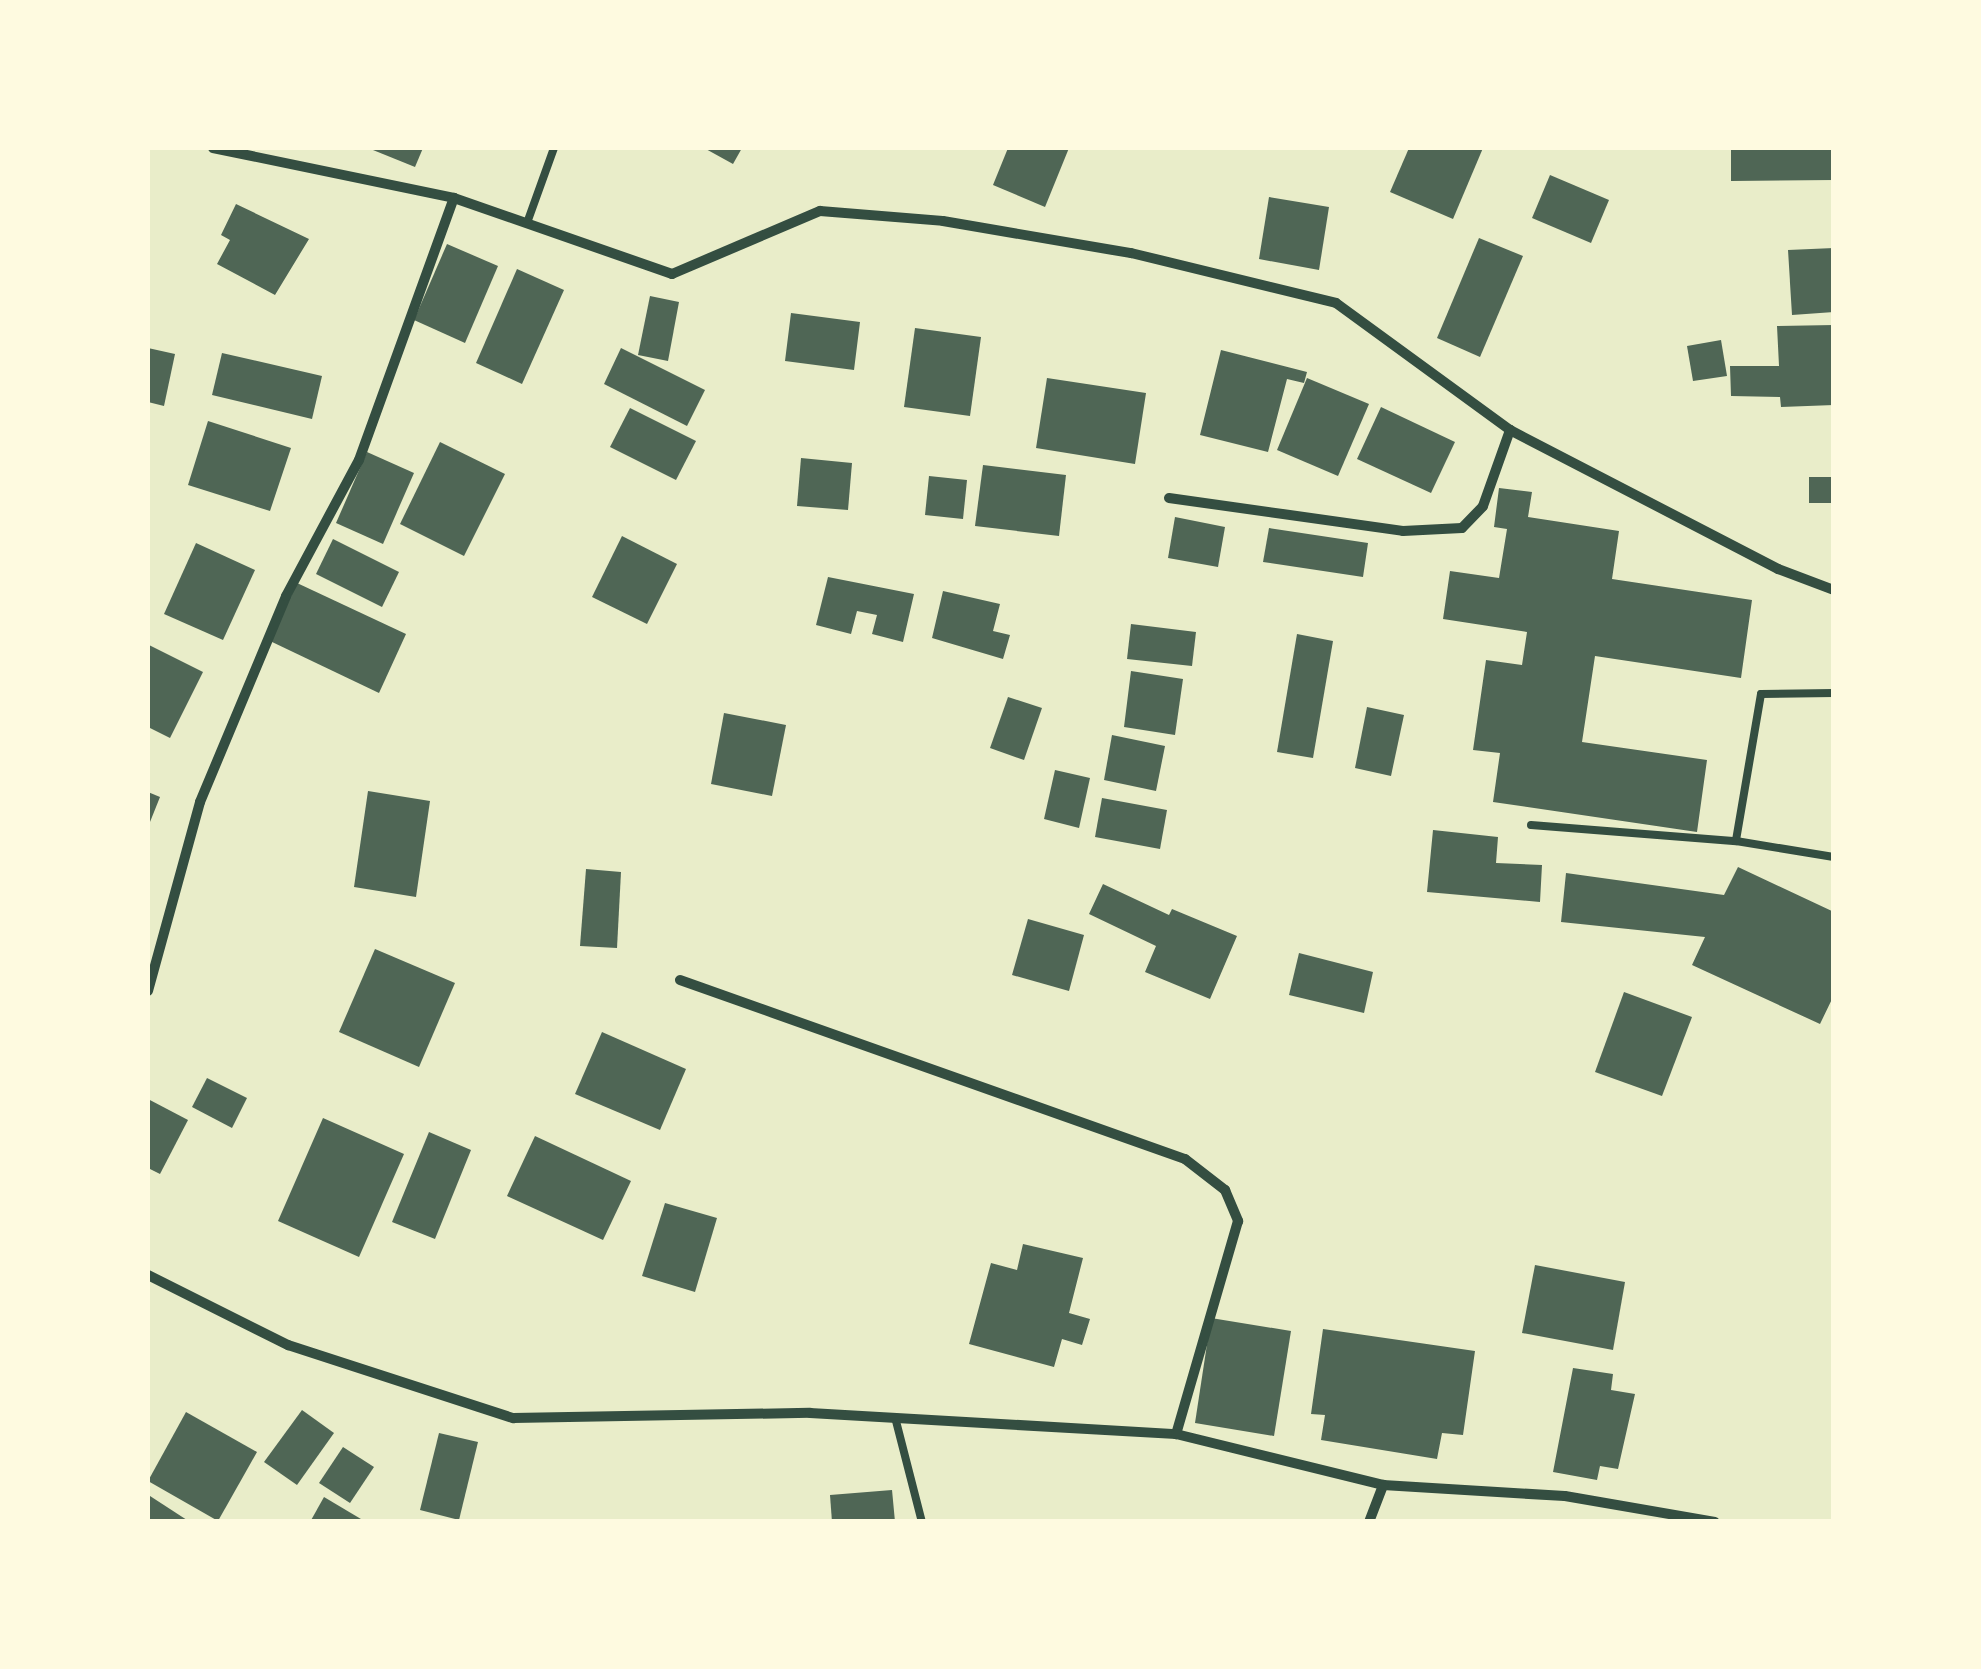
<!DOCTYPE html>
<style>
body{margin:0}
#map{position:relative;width:1981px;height:1669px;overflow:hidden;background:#e9edc9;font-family:"DejaVu Sans",sans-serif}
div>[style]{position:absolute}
.building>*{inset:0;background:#4f6655}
.service>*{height:8px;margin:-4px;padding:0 4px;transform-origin:4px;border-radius:4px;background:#344e41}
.minor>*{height:10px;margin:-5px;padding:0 5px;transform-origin:5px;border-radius:5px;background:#344e41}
span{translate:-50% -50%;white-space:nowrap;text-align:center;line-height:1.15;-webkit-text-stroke:10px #fefae0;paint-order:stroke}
.frame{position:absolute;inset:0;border:150px solid #fefae0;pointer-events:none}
</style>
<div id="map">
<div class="building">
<div style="clip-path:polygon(368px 148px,423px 148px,415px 167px)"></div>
<div style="clip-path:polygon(704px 148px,742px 148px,733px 164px)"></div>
<div style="clip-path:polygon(1008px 148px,1069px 148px,1045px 207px,993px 185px)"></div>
<div style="clip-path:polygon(1409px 148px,1483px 148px,1453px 219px,1390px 192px)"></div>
<div style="clip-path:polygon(1731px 148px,1834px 148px,1834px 180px,1731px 181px)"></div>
<div style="clip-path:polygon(1550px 175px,1609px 200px,1591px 243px,1532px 218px)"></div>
<div style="clip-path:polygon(1269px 197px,1329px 207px,1319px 270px,1259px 259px)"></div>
<div style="clip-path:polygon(236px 204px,309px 239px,275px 295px,217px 264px,230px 240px,221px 235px)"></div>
<div style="clip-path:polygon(1479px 238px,1523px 256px,1480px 357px,1437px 338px)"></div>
<div style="clip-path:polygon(447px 244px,498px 266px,465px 343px,414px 320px)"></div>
<div style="clip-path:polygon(1834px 248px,1834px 312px,1792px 315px,1788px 250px)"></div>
<div style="clip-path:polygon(517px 269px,564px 290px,522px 384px,476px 363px)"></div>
<div style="clip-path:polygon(650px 296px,679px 302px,668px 361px,638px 355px)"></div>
<div style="clip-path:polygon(791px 313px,860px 322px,854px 370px,785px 361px)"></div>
<div style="clip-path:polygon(1834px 325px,1834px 405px,1781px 407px,1780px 397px,1731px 396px,1730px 366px,1779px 366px,1777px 326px)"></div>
<div style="clip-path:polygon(915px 328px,981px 337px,970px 416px,904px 407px)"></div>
<div style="clip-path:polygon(1721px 340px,1727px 376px,1693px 381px,1687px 346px)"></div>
<div style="clip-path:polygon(148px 348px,175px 354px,164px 406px,148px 402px)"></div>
<div style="clip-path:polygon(621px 348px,705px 390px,687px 426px,604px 384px)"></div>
<div style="clip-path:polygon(1221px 350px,1307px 372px,1304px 383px,1287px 379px,1268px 452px,1200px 435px)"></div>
<div style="clip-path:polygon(222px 353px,322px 376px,312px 419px,212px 395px)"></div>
<div style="clip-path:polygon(1047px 378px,1146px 393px,1135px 464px,1036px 448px)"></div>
<div style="clip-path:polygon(1307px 378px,1369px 404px,1338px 476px,1277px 450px)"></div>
<div style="clip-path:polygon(1381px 407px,1455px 442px,1431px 493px,1357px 459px)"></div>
<div style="clip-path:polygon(630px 408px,696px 441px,676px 480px,610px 447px)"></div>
<div style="clip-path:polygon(208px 421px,291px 448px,270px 511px,188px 485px)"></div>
<div style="clip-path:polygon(440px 442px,505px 474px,464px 556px,400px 524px)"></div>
<div style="clip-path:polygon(367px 452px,414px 473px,383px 544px,336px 523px)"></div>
<div style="clip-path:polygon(801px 458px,852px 463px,848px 510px,797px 506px)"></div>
<div style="clip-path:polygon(983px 465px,1066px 475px,1059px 536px,975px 526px)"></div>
<div style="clip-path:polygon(929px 476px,967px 480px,963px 519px,925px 515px)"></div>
<div style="clip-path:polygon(1809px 477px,1834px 477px,1834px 503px,1809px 503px)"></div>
<div style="clip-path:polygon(1499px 488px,1532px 492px,1528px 517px,1619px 531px,1612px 579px,1752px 600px,1741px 678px,1595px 656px,1582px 742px,1707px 760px,1697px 832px,1493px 802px,1500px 753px,1473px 750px,1486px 660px,1522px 665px,1527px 632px,1443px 619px,1450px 571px,1499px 578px,1507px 529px,1494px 527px)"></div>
<div style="clip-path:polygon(1175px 517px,1225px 527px,1218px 567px,1168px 558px)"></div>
<div style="clip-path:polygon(1269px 528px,1368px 543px,1363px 577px,1263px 562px)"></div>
<div style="clip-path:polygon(622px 536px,677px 564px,647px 624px,592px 597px)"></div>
<div style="clip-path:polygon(333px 539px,399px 572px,382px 607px,316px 574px)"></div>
<div style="clip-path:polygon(196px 543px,255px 570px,223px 640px,164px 614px)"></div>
<div style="clip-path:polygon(828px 577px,914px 594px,903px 642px,872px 634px,877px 615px,857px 611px,851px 634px,816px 625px)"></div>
<div style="clip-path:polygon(297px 583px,406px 634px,379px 693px,270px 641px)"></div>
<div style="clip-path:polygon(943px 591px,1000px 604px,993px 631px,1010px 635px,1003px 659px,932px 638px)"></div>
<div style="clip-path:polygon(1131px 624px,1196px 632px,1192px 666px,1127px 659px)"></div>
<div style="clip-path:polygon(1297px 634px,1333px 641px,1313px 758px,1277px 752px)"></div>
<div style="clip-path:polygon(149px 645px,203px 672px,170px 738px,148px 727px)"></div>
<div style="clip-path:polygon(1131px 671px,1183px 679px,1175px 735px,1124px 727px)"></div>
<div style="clip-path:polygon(1008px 697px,1042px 708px,1024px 760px,990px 748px)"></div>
<div style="clip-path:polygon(1367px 707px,1404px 715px,1391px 776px,1355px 768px)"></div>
<div style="clip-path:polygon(724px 713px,786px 725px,772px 796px,711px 784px)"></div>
<div style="clip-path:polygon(1112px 735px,1165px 746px,1156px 791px,1104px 780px)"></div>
<div style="clip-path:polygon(1055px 770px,1090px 778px,1079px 828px,1044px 819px)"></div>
<div style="clip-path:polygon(368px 791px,430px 801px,416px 897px,354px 887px)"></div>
<div style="clip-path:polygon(148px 792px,160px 797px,148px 827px)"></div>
<div style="clip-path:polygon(1102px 798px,1167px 810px,1160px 849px,1095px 837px)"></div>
<div style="clip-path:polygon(1433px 830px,1498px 837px,1496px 863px,1542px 865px,1540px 902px,1427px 892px)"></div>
<div style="clip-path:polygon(1738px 867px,1834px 912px,1834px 995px,1820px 1024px,1692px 965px,1705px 937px,1561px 922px,1566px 873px,1724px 895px)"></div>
<div style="clip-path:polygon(586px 869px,621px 872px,617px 948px,580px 946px)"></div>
<div style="clip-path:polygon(1103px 884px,1169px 915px,1172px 909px,1237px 936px,1210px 999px,1145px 972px,1156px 946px,1089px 914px)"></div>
<div style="clip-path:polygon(1028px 919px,1084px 935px,1069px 991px,1012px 975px)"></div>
<div style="clip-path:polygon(375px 949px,455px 983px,419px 1067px,339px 1032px)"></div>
<div style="clip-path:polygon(1299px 953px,1373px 972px,1364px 1013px,1289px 995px)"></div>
<div style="clip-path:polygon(1624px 992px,1692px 1017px,1662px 1096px,1595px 1072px)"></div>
<div style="clip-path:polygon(602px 1032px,686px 1069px,660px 1130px,575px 1094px)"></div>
<div style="clip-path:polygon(207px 1078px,247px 1098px,232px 1128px,192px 1107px)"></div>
<div style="clip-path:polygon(148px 1099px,188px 1120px,160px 1174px,148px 1168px)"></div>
<div style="clip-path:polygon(323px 1118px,404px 1154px,359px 1257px,278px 1221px)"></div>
<div style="clip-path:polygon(429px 1132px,471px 1150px,435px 1239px,392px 1222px)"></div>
<div style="clip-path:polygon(535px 1136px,631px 1181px,603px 1240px,507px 1196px)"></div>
<div style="clip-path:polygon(665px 1203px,717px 1218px,695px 1292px,642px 1276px)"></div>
<div style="clip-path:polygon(1023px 1244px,1083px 1258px,1069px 1313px,1090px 1319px,1082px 1345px,1062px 1339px,1054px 1367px,969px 1344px,991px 1263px,1017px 1270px)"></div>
<div style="clip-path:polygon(1535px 1265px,1625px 1282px,1613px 1350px,1522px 1333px)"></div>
<div style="clip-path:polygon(1211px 1318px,1291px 1331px,1274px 1436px,1195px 1423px)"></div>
<div style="clip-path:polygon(1323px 1329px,1475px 1351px,1463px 1435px,1442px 1433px,1437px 1459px,1321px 1440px,1325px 1415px,1311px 1414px)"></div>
<div style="clip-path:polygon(1573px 1368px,1613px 1374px,1611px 1390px,1635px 1394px,1618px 1469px,1600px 1466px,1597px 1480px,1553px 1472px)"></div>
<div style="clip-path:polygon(302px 1410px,334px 1433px,297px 1485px,264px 1462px)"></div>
<div style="clip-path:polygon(186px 1412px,257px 1452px,218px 1521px,148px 1481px)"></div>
<div style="clip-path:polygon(439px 1433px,478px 1442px,459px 1520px,420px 1510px)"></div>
<div style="clip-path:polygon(343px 1447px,374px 1467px,350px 1503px,319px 1483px)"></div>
<div style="clip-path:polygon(892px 1490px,895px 1522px,832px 1522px,830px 1495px)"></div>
<div style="clip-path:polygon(150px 1496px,190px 1522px,148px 1522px)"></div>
<div style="clip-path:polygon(324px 1497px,366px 1522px,310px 1522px)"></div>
</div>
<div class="service">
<div style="left:527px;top:223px;width:80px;rotate:-70.2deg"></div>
<div style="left:1834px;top:693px;width:73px;rotate:179.2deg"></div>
<div style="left:1761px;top:694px;width:149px;rotate:99.7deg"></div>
<div style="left:1736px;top:841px;width:99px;rotate:9.3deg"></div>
<div style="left:1531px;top:825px;width:206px;rotate:4.5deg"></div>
<div style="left:896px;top:1421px;width:104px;rotate:75.6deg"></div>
</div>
<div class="minor">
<div style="left:213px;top:148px;width:246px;rotate:11.7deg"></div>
<div style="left:454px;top:198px;width:231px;rotate:19.2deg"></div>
<div style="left:672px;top:274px;width:161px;rotate:-23.1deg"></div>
<div style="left:820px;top:211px;width:123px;rotate:4.6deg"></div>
<div style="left:943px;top:221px;width:191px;rotate:9.7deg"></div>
<div style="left:1131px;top:253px;width:211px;rotate:13.7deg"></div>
<div style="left:1336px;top:303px;width:215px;rotate:36.1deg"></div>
<div style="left:1510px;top:430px;width:302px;rotate:27.4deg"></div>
<div style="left:1778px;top:569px;width:60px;rotate:20.6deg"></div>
<div style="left:1169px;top:498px;width:236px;rotate:8deg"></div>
<div style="left:1403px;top:531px;width:59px;rotate:-2.9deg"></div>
<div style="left:1462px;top:528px;width:30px;rotate:-46deg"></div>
<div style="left:1483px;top:506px;width:81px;rotate:-70.4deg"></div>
<div style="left:680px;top:980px;width:536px;rotate:19.52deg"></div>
<div style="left:1185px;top:1159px;width:51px;rotate:37.8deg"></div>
<div style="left:1225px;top:1190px;width:34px;rotate:67deg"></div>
<div style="left:1238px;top:1221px;width:222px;rotate:106.2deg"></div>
<div style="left:148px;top:991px;width:196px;rotate:-74.6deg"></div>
<div style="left:200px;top:802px;width:223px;rotate:-67.3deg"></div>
<div style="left:286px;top:596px;width:154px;rotate:-61.8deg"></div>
<div style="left:359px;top:460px;width:279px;rotate:-70.1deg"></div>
<div style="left:148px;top:1275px;width:157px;rotate:26.6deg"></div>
<div style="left:288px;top:1345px;width:237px;rotate:18deg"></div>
<div style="left:513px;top:1418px;width:297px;rotate:-1deg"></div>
<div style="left:810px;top:1413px;width:367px;rotate:3.3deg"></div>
<div style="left:1176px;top:1434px;width:213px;rotate:13.8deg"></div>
<div style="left:1383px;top:1485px;width:182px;rotate:3.5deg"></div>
<div style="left:1565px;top:1496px;width:152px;rotate:9.8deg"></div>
<div style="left:1369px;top:1522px;width:40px;rotate:-69deg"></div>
</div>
<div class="frame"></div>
</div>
